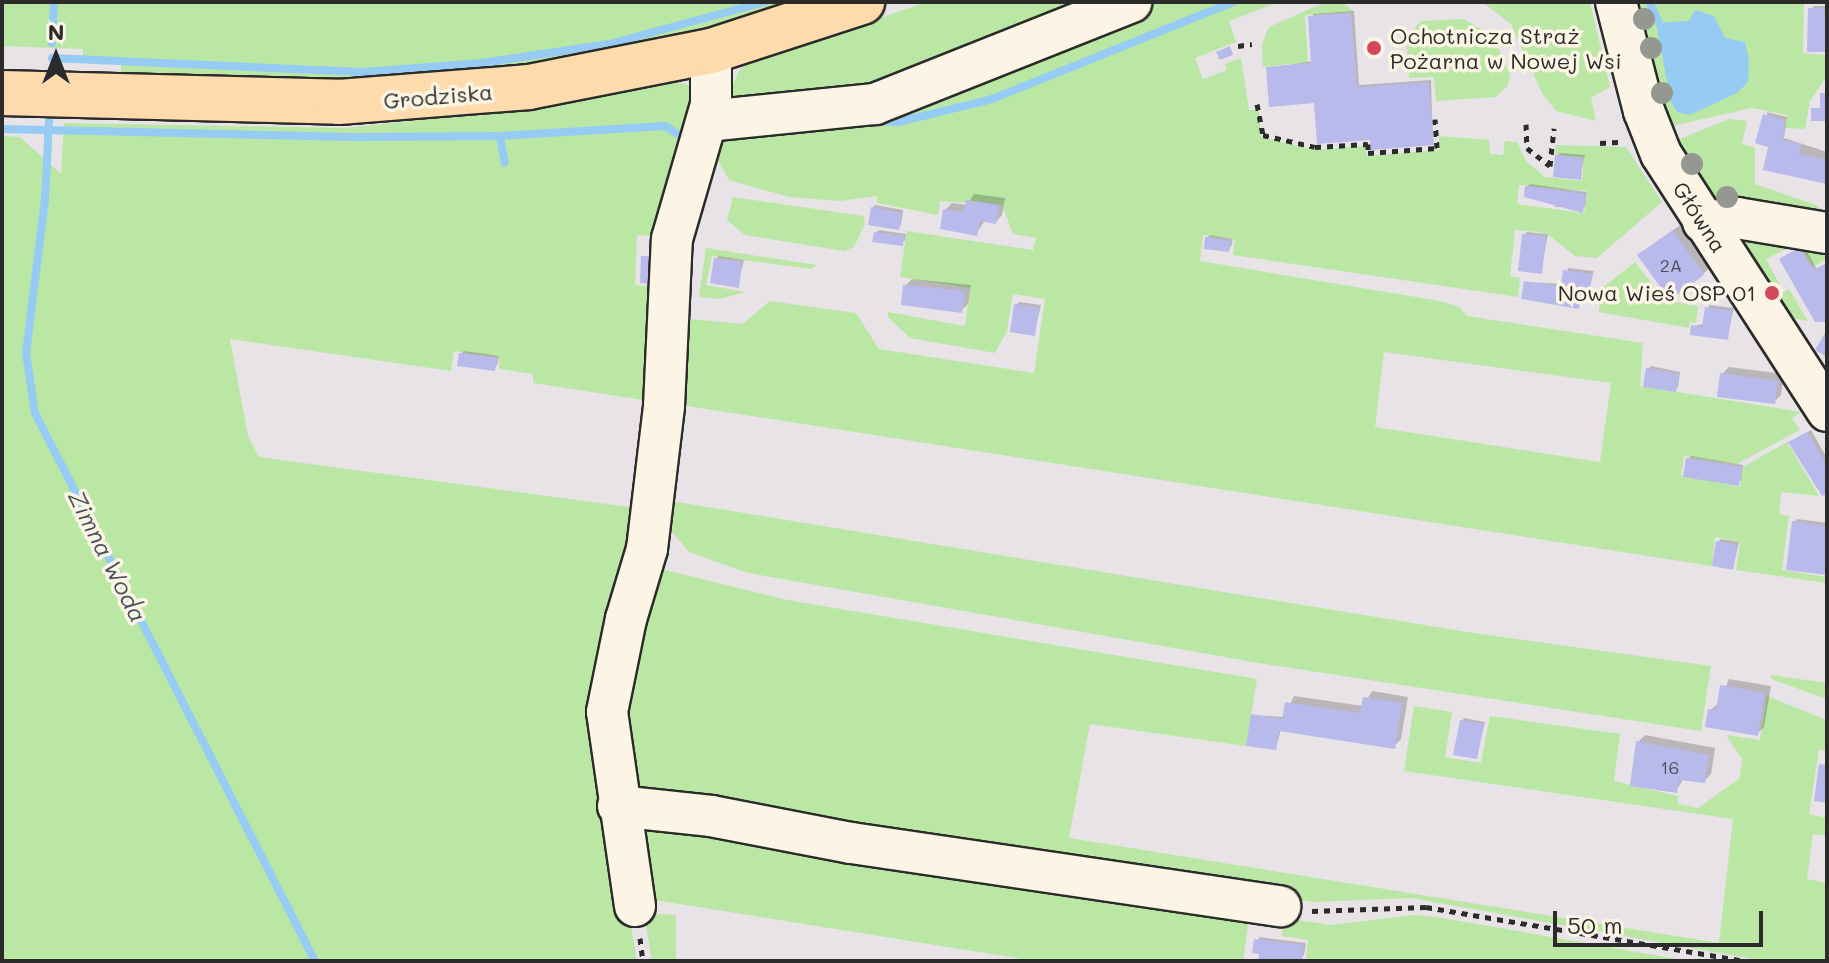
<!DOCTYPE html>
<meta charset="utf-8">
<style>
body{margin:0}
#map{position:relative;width:1829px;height:963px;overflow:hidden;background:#e8e3e7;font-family:Mali,sans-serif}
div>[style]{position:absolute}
.green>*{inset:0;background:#bbe7a4}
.water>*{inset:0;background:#96cbf4}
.shadow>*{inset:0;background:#0003}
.stream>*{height:8px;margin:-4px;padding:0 4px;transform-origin:4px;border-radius:4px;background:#96cbf4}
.building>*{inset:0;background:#b8baec}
.path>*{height:5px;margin-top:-2.5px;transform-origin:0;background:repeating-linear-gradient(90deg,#2b2b2b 0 6px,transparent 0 12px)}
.roads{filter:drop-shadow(2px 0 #2b2b2b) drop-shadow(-2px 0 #2b2b2b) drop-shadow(0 2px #2b2b2b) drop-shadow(0 -2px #2b2b2b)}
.minor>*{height:40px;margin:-20px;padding:0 20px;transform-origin:20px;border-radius:20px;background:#fcf5e5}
.major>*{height:44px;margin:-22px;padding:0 22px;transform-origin:22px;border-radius:22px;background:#fedbac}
.trees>*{width:22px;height:22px;margin:-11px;border-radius:50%;background:#949890}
.dots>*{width:22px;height:22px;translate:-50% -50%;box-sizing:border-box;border:4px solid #fcf5e5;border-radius:50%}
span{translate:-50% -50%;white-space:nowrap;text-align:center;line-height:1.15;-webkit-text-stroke:7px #fcf5e5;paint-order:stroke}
.number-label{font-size:18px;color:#4e4f5b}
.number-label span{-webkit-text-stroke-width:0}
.poi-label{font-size:22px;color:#2b2b2b}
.left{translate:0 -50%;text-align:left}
.right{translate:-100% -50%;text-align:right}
.street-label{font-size:22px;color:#2b2b2b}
.water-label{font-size:24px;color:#46535d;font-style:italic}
.frame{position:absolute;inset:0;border:4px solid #2b2b2b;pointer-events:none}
.north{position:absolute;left:16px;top:16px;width:80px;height:80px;-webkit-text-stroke:6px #fcf5e5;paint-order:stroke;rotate:0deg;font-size:22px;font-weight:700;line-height:32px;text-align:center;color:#2b2b2b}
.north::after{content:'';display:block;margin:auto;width:28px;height:36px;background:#2b2b2b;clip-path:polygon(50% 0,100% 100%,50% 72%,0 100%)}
.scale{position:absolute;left:1553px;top:911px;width:210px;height:36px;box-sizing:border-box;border:4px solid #2b2b2b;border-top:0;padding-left:10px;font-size:24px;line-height:28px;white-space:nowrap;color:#2b2b2b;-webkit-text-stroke:6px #fcf5e5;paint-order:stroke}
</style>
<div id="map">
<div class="green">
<div style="clip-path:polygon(2px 2px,794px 2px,676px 36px,504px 69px,316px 82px,121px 75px,121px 61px,83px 59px,83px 49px,2px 46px)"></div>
<div style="clip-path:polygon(926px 2px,1105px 2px,885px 91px,727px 101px,739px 70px,746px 65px)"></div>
<div style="clip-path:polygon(evenodd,1155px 2px,1279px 2px,1229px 21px,1236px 42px,1195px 58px,1203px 79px,1227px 70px,1225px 64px,1241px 58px,1249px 110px,1259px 110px,1261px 137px,1315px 150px,1365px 146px,1367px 156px,1439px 150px,1439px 136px,1489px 140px,1490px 154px,1503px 155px,1505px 141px,1517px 142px,1526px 161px,1545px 177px,1582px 181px,1584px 157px,1555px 154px,1556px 145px,1626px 147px,1662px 202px,1597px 258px,1575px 256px,1546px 233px,1515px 230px,1510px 276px,1520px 278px,1518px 297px,1233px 255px,1235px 239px,1203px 235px,1200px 261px,1440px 301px,1459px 307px,1467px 316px,1643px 343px,1640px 386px,1801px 412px,1792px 418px,1800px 430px,1737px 464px,1684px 456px,1681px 475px,1740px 487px,1743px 467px,1787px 442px,1819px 496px,1781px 492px,1779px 514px,1789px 516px,1782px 570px,1827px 577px,1827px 583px,1736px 570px,1740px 542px,1715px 537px,1712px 566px,675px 404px,679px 318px,743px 324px,770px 301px,856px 313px,879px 349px,1034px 373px,1045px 299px,1013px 294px,1007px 331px,995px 353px,910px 338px,888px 317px,888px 312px,965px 326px,970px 288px,900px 277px,907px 231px,1033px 250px,1036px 238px,1013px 234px,1002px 205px,940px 201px,938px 215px,877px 203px,877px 196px,840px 201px,789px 197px,729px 180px,719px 162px,701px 159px,710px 138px,1028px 54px,1155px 2px,1519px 185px,1588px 191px,1584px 213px,1517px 204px,1519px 185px,1155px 2px,1384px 352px,1611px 383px,1600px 462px,1375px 427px,1384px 352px)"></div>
<div style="clip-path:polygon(1326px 2px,1343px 2px,1354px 12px,1305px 15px,1308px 62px,1263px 67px,1262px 44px,1269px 27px)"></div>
<div style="clip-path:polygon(1482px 2px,1590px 2px,1610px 87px,1591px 98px,1596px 121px,1556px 111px,1542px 93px,1511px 24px)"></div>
<div style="clip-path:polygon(1629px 2px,1804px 2px,1803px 53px,1827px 55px,1827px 76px,1810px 101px,1805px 129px,1785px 128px,1787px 115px,1752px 108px,1672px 126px,1660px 122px)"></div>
<div style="clip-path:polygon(1464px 19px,1493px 36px,1510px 75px,1508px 85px,1496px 97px,1436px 101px,1434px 77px,1409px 78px,1406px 37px,1421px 21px)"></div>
<div style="clip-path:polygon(678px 82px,697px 88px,659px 237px,637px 235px,635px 285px,656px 287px,656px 402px,533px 383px,533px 374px,499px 369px,499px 357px,454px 351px,451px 371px,230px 339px,248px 436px,259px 457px,644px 509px,602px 753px,637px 961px,2px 961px,2px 136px,20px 137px,61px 174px,64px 123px,346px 128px,515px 110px)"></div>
<div style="clip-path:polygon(1729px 119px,1747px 121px,1742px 144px,1755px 148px,1755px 184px,1816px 205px,1825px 213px,1714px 201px,1670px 143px)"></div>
<div style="clip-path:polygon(733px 197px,864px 216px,865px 224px,854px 247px,844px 251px,745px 235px,727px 220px)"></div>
<div style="clip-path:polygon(1742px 236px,1827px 246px,1827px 259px,1813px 266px,1798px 243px,1766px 259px,1780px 285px,1774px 289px)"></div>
<div style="clip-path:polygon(706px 248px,817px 265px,811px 269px,712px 256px,706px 285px,745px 292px,720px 299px,699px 297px)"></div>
<div style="clip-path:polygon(1635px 262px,1664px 300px,1698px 306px,1696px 323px,1690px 322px,1689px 328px,1599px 312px,1600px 290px)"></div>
<div style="clip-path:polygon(1789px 289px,1808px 321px,1792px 318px,1778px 295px)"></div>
<div style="clip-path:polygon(665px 500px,1467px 632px,1711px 666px,1701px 731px,1259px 663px,748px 573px,689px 552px,667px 526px)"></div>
<div style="clip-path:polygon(661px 569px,787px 600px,1257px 679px,1246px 746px,1090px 724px,1069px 838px,1719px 943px,1733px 819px,1404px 771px,1414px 706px,1452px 712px,1445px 757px,1481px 763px,1490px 716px,1620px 734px,1614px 781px,1678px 796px,1678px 804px,1698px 808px,1740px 778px,1742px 759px,1726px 735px,1760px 740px,1767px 696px,1827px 720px,1827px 750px,1819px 750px,1809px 814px,1827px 818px,1827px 836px,1813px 834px,1807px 879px,1827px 883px,1827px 961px,1764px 961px,1411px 898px,1314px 902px,624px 793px,621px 702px)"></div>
<div style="clip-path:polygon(1771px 675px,1827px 683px,1827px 699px,1771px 679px)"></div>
<div style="clip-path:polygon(632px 818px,1095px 888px,1109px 904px,1127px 906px,1145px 896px,1250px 912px,1243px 961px,1035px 961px,642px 898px)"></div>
<div style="clip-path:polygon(644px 913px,676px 915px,676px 961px,652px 961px)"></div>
<div style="clip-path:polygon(1412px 915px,1437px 917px,1688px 961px,1306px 961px,1308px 940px,1282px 936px,1284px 918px,1331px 925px)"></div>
</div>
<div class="water">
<div style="clip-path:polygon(1695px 10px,1714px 16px,1725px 38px,1745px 42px,1749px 60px,1748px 82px,1737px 93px,1690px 115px,1677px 112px,1671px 102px,1657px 29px,1666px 22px,1689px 21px)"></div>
</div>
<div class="shadow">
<div style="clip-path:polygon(1813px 6px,1826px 6px,1827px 50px,1809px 50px)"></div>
<div style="clip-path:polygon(1354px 11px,1359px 85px,1431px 80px,1433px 143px,1372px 138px,1268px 68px,1313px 61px,1313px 14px)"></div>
<div style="clip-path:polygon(1767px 112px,1787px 117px,1784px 138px,1827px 152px,1827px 182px,1773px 145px)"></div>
<div style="clip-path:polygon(1560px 153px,1585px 155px,1580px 178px,1557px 156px)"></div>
<div style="clip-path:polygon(1530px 184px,1587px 192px,1585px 207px,1555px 207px,1556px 201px,1527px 187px)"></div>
<div style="clip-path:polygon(974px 194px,1005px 198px,1002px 215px,996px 222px,985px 220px,977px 233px,945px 210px,952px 203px,967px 205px)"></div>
<div style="clip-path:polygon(875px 205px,903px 210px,901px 225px,898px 228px,872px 208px)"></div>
<div style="clip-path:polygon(1680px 225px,1710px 267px,1703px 274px,1640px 255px)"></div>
<div style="clip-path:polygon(879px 230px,906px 234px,905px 241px,876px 233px)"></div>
<div style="clip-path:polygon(1527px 232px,1548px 234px,1541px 272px,1524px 235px)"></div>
<div style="clip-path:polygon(1210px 235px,1233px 239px,1231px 247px,1207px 238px)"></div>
<div style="clip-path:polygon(1804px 246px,1817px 269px,1827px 263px,1827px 322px,1782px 259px)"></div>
<div style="clip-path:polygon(719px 256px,744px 260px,738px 285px,716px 259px)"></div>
<div style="clip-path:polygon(1568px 268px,1594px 271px,1578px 307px,1526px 282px,1563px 284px)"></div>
<div style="clip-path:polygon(912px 279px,971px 285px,968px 304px,961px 311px,905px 286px)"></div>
<div style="clip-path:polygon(1019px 302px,1041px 305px,1034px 334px,1016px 305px)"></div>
<div style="clip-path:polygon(1709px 305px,1734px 308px,1727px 338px,1693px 326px,1704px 324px)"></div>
<div style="clip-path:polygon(464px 351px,499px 356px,497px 366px,461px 354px)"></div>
<div style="clip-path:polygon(1651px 366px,1680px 372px,1678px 387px,1675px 390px,1648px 369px)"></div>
<div style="clip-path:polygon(1729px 367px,1784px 374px,1781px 395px,1774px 402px,1722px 374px)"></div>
<div style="clip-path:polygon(1811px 430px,1827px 458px,1827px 491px,1794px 440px)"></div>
<div style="clip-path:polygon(1691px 456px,1743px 465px,1741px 481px,1688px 459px)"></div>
<div style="clip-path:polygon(1797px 519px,1827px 523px,1827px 573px,1794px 522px)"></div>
<div style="clip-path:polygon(1721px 539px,1739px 542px,1733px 568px,1718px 542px)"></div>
<div style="clip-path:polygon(1729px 679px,1771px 686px,1764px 727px,1757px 734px,1710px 710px,1719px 703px)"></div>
<div style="clip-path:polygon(1372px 691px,1408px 697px,1401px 739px,1394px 746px,1281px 729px,1276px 748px,1253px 715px,1284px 717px,1294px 696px,1363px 706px)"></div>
<div style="clip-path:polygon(1464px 718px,1485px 722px,1476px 757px,1462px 721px)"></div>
<div style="clip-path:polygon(1645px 735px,1715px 748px,1711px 774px,1704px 781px,1684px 778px,1676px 791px,1638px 742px)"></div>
<div style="clip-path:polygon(1259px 937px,1306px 943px,1304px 955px,1296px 961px,1260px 961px)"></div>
</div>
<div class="stream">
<div style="left:1649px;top:2px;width:28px;rotate:64deg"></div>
<div style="left:52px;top:43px;width:41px;rotate:-87.2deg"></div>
<div style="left:52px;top:58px;width:311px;rotate:2.6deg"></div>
<div style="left:363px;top:72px;width:119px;rotate:-4.3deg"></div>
<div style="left:482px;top:63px;width:128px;rotate:-8.5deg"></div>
<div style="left:609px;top:44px;width:162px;rotate:-15.1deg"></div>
<div style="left:49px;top:121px;width:78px;rotate:92.9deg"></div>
<div style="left:45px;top:199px;width:155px;rotate:97deg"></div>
<div style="left:26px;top:353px;width:61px;rotate:81.5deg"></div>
<div style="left:35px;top:413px;width:615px;rotate:62.94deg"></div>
<div style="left:876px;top:121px;width:22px;rotate:3deg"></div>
<div style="left:898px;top:122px;width:97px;rotate:-13.7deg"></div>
<div style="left:992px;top:99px;width:260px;rotate:-21.9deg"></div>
<div style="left:2px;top:129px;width:360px;rotate:1.3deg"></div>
<div style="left:362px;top:137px;width:138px;rotate:-0.4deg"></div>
<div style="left:500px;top:136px;width:165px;rotate:-3.5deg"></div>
<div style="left:665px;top:126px;width:19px;rotate:32deg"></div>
<div style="left:500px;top:136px;width:27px;rotate:80deg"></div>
</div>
<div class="building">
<div style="clip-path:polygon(1808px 8px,1824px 8px,1827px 52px,1807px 52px)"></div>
<div style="clip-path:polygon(1351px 13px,1357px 87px,1429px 82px,1434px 145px,1371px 150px,1370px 140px,1317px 144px,1314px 103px,1269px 107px,1266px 67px,1311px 63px,1308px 16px)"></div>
<div style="clip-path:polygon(1230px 46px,1233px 55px,1220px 60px,1216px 52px)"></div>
<div style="clip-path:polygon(1820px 93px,1827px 93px,1827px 121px,1811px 121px,1811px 108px,1820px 108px)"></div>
<div style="clip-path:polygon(1763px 114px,1785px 120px,1783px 140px,1801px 144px,1799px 154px,1827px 160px,1827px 184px,1763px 170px,1768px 147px,1755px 143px)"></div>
<div style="clip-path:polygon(1555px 155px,1583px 158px,1581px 180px,1553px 177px)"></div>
<div style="clip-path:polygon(1525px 186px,1586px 194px,1583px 213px,1524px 197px)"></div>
<div style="clip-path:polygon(966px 200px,999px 205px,996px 224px,980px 221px,977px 236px,940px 229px,943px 209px,963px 212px)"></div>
<div style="clip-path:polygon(871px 207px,901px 213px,899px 230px,868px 225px)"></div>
<div style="clip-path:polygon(1673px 230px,1704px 275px,1670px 300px,1637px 255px)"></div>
<div style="clip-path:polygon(874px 232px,904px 236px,903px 246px,872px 242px)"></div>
<div style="clip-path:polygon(1522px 234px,1546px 236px,1542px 274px,1518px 271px)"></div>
<div style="clip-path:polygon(1205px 237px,1231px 241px,1229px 252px,1204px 249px)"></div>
<div style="clip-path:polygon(1800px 247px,1813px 270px,1827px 263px,1827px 322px,1815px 322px,1779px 259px)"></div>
<div style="clip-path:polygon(641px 256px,653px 256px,652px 284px,640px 283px)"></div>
<div style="clip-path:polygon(714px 258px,742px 262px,739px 288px,710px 283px)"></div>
<div style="clip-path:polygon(1563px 270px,1593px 274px,1590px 288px,1561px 284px)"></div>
<div style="clip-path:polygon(1524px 281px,1582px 290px,1579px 309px,1521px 299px)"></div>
<div style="clip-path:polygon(903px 285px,965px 291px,962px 313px,901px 305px)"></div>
<div style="clip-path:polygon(1014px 304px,1039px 308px,1035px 336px,1010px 332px)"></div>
<div style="clip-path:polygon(1705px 307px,1732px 311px,1728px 340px,1690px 335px,1691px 325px,1702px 327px)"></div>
<div style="clip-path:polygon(1825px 333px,1827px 334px,1827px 357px,1815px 350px)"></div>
<div style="clip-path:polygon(459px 353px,497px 358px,495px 371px,457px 366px)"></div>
<div style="clip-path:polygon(1646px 368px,1679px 374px,1676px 392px,1643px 387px)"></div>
<div style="clip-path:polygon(1720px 373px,1778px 381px,1775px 404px,1717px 397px)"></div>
<div style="clip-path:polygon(1807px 432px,1827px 465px,1827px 494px,1822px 496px,1788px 442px)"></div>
<div style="clip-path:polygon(1686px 458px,1742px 467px,1739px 486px,1683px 477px)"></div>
<div style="clip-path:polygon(1792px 521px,1827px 526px,1827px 575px,1786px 570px)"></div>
<div style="clip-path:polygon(1716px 541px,1737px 545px,1733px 570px,1712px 566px)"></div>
<div style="clip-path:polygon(1720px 685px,1765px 693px,1758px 736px,1705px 727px,1708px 709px,1716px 710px)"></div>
<div style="clip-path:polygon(1363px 697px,1402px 703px,1395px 749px,1279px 731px,1276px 750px,1246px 746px,1251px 714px,1282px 719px,1285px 702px,1360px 713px)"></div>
<div style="clip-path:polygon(1460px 720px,1484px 724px,1477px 759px,1453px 755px)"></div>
<div style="clip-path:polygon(1636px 741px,1709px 755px,1705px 783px,1679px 780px,1677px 793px,1630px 786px)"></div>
<div style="clip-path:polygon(1819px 764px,1827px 765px,1827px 803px,1814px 801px)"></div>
<div style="clip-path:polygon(1254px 939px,1304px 945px,1302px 960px,1258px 961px,1259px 954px,1252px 953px)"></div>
</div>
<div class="path">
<div style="left:1238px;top:46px;width:14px;rotate:-8deg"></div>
<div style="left:1257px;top:104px;width:32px;rotate:79deg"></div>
<div style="left:1263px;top:135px;width:53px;rotate:13deg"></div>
<div style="left:1315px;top:147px;width:53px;rotate:-3.2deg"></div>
<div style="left:1368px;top:144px;width:9px;rotate:90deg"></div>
<div style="left:1368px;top:153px;width:69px;rotate:-4.1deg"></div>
<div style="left:1437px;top:148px;width:29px;rotate:-94deg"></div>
<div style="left:1526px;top:124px;width:24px;rotate:88deg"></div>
<div style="left:1527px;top:148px;width:29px;rotate:38deg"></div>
<div style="left:1550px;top:166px;width:38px;rotate:-84deg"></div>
<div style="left:1600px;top:143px;width:22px;rotate:-3deg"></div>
<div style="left:1312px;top:911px;width:114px;rotate:-2deg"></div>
<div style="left:1426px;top:907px;width:325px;rotate:9.6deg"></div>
<div style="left:640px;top:938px;width:23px;rotate:83deg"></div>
</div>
<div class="roads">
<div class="minor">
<div style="left:1616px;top:2px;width:113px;rotate:75.6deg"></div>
<div style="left:1644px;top:111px;width:46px;rotate:68.4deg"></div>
<div style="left:1661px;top:154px;width:306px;rotate:57.1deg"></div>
<div style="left:707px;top:121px;width:169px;rotate:-5.8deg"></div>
<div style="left:875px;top:104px;width:276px;rotate:-21.7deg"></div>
<div style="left:1703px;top:222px;width:34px;rotate:-7deg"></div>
<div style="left:1737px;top:218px;width:91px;rotate:9.5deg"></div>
<div style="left:618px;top:806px;width:94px;rotate:6.1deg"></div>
<div style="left:711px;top:816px;width:143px;rotate:10.9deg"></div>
<div style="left:851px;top:843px;width:434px;rotate:8.4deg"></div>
<div style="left:635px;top:906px;width:196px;rotate:-98.2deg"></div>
<div style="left:607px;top:712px;width:95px;rotate:-78.5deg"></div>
<div style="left:626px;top:619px;width:73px;rotate:-73.3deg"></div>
<div style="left:647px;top:549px;width:144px;rotate:-83.2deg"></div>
<div style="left:664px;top:406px;width:167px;rotate:-87.3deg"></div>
<div style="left:672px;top:239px;width:140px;rotate:-73.8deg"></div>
<div style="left:711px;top:105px;width:54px;rotate:-90deg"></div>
</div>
<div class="major">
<div style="left:2px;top:93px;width:337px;rotate:1.5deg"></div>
<div style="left:339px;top:102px;width:191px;rotate:-4.5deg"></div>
<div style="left:529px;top:87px;width:186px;rotate:-11.2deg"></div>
<div style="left:711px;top:51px;width:159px;rotate:-18deg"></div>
</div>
</div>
<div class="trees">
<div style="left:1644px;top:19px"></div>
<div style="left:1651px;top:48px"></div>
<div style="left:1662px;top:93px"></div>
<div style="left:1692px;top:164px"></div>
<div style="left:1727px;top:197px"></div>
</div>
<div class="dots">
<div style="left:1374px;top:48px;background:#d1495b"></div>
<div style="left:1772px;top:293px;background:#d1495b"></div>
</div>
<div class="number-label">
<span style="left:1671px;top:265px">2A</span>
<span style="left:1670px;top:767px">16</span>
</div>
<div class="poi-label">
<span class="left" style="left:1390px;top:48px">Ochotnicza Straż<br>Pożarna w Nowej Wsi</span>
<span class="right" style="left:1756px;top:293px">Nowa Wieś OSP 01</span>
</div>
<div class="street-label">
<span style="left:438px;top:96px;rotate:-5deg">Grodziska</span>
<span style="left:1700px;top:217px;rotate:57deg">Główna</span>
</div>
<div class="water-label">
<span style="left:108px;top:556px;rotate:63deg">Zimna Woda</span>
</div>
<div class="frame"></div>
<div class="north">N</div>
<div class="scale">50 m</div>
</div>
